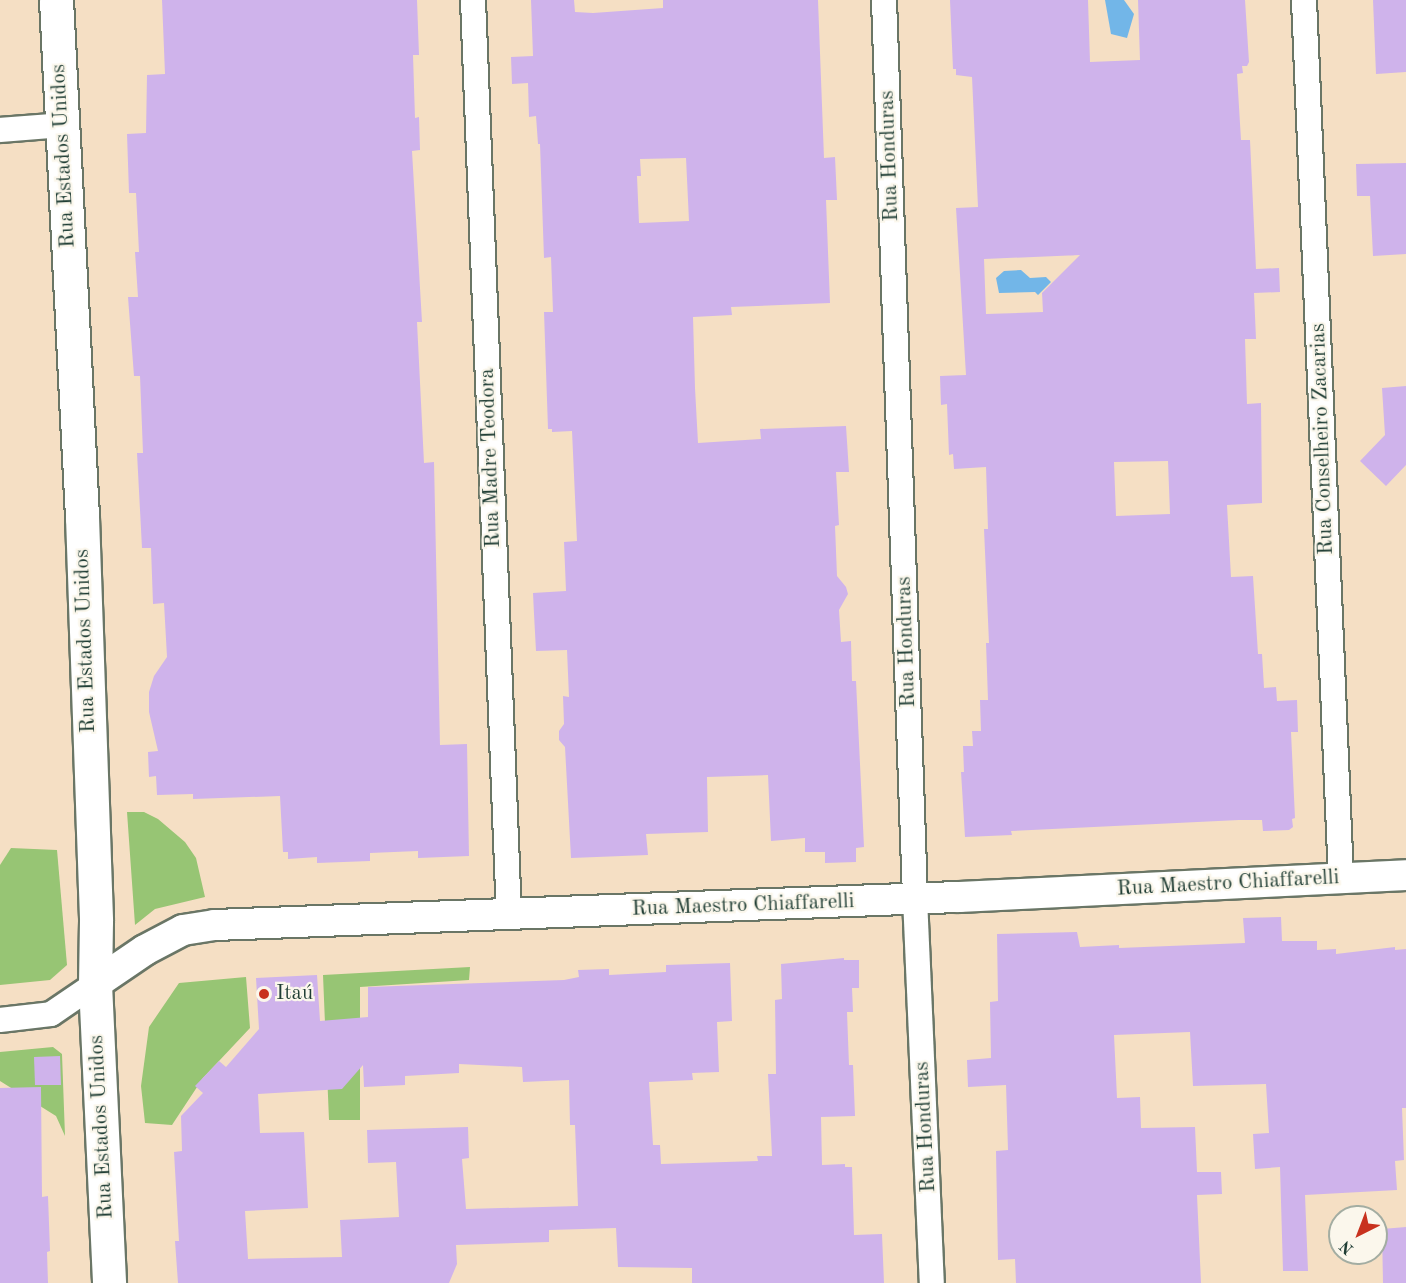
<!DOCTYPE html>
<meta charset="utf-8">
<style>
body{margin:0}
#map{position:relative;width:1406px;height:1283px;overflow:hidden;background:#f5dfc4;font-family:"Old Standard TT",serif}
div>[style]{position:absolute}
.green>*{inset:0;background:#97c574}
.water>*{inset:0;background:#72b6e8}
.building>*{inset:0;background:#cfb3eb}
.roads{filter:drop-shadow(2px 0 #6a7666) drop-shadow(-2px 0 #6a7666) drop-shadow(0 2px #6a7666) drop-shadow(0 -2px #6a7666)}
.minor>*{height:24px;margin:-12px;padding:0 12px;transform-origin:12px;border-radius:12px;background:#fff}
.tertiary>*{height:30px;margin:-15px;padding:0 15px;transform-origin:15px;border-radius:15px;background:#fff}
.secondary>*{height:33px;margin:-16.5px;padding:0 16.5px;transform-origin:16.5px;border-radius:16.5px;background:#fff}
.dots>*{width:16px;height:16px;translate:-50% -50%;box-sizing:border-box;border:3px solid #fbf7ec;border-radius:50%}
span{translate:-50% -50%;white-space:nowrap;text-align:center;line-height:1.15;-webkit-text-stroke:4.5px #fbf7ec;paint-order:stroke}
.street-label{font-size:21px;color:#1f3d34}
.poi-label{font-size:21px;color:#1f3d34}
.left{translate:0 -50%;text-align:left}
.north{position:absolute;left:1328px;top:1205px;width:60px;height:60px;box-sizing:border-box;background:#fbf7ec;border:2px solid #a3ada2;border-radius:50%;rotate:222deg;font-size:16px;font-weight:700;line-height:24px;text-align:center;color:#1f3d34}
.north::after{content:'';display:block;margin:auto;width:21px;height:27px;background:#c8321e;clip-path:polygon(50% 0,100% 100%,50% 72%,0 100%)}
</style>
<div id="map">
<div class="green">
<div style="clip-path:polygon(127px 812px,144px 812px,158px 819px,185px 842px,196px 858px,205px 897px,155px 909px,135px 925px)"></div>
<div style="clip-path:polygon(11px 848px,57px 850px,67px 965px,50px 980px,0 985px,0 865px)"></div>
<div style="clip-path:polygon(470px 967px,469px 980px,360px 987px,360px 1120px,329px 1120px,323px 975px)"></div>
<div style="clip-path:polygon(246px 977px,250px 1028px,203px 1078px,172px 1125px,145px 1123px,141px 1086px,149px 1027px,179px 983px)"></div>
<div style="clip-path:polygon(53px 1047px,62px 1054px,65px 1136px,56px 1116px,0 1081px,0 1052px)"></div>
</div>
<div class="water">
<div style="clip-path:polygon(1105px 0,1124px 0,1134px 14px,1127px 38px,1111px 34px)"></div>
<div style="clip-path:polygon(1021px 270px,1030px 278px,1046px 277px,1051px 282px,1038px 295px,1035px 292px,999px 293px,996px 278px,1004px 271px)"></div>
</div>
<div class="building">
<div style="clip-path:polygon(162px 0,417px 0,419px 55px,413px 55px,415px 118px,419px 117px,420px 150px,412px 151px,422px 322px,417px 322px,424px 463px,434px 462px,440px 745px,467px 744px,469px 856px,418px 858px,418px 851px,370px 853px,370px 861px,317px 863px,317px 857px,288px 859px,288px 852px,283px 852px,280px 796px,193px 799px,193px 794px,157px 795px,156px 776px,149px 777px,148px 752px,158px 751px,149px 712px,149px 692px,154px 676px,167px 657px,164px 603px,153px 604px,151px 548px,142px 548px,137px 453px,143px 453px,140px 376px,134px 376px,128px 297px,138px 297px,135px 252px,139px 252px,136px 193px,129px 193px,127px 134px,146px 133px,147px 75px,165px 74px)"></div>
<div style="clip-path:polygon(evenodd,531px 0,574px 0,575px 12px,593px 13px,663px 8px,663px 0,818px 0,824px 158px,835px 157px,837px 200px,826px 200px,830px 303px,731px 307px,732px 315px,693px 317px,695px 388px,698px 443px,761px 439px,760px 429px,846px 426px,849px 472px,836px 472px,839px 525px,835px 526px,837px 576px,846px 587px,848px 594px,839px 610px,841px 642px,851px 641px,852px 681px,856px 681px,864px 847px,856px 848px,856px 862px,825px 863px,825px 852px,805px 852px,805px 838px,771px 841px,768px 775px,707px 777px,708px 832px,646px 834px,648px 855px,571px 858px,565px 747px,559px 740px,559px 731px,564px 724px,563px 696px,569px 697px,567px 650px,536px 651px,534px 614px,533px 593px,566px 591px,564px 542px,577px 541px,572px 431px,552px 432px,552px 429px,548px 429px,544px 312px,553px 312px,551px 257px,544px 258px,540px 144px,538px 144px,536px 116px,529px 117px,528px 83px,512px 84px,511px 57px,533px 56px,531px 0,686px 158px,689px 221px,639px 223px,637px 176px,641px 176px,640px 159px,686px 158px)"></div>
<div style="clip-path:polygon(evenodd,950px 0,1088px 0,1090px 62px,1140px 60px,1138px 0,1245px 0,1249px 62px,1247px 66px,1242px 66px,1243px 73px,1237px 74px,1241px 140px,1250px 140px,1256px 269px,1279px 268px,1280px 292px,1254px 293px,1256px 339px,1245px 339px,1247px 404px,1261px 403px,1262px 503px,1227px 505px,1231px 577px,1253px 576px,1258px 654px,1262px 654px,1264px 688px,1276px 687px,1277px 701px,1297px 700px,1298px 732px,1291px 732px,1295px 818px,1292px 819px,1293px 827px,1289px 830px,1263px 831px,1262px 820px,1239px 820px,1011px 831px,1012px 835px,965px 837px,961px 772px,964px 772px,963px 746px,973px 746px,972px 731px,981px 731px,980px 700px,988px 700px,986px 643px,989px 643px,984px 529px,988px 529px,986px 467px,954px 469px,953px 454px,949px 455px,947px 404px,941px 405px,940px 376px,966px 375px,956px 208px,978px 207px,972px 77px,956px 75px,956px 69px,953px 69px,950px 0,1080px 255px,1042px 293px,1043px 312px,986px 314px,984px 259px,1080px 255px,950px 0,1168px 461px,1170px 514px,1116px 516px,1114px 462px,1168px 461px)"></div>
<div style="clip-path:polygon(1373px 0,1406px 0,1406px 72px,1376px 74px)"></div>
<div style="clip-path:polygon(1406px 163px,1406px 254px,1373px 256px,1370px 196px,1357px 196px,1356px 164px)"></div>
<div style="clip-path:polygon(1406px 386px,1406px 465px,1386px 486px,1360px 461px,1385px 435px,1382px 388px)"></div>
<div style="clip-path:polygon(1281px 917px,1282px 941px,1317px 941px,1317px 950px,1336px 949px,1336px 954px,1395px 947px,1395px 950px,1406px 949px,1406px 1108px,1402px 1108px,1404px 1160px,1395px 1161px,1397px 1190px,1305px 1195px,1308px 1271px,1283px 1271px,1280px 1167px,1255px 1169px,1253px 1134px,1269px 1133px,1266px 1084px,1193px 1086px,1190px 1032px,1114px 1035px,1117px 1098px,1140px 1097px,1141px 1128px,1195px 1127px,1197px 1172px,1221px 1172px,1222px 1194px,1197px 1195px,1201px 1283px,1016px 1283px,1015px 1259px,998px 1260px,996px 1151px,1008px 1150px,1006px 1085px,968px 1087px,967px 1060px,991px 1058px,990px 1002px,998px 1001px,997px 934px,1077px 932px,1080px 947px,1119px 945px,1119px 948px,1245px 943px,1243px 918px)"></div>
<div style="clip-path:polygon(evenodd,844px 958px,844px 960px,859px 960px,859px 988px,852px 988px,853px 1012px,847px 1012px,849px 1065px,853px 1065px,855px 1116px,821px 1117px,822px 1165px,845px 1164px,845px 1167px,852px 1167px,854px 1235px,882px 1234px,884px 1283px,692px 1283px,692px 1268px,618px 1267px,616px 1228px,549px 1230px,549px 1242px,456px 1245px,457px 1264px,449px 1283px,178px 1283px,175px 1241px,179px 1241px,174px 1152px,182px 1151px,181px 1116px,203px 1093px,195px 1086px,219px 1061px,226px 1067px,259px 1029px,256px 978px,317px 975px,320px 1021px,368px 1017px,368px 987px,564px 980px,579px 977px,578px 970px,609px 969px,609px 975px,666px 972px,666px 965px,730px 963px,732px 1021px,717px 1022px,719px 1072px,692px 1073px,693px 1080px,649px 1082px,653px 1145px,660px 1145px,661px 1164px,758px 1161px,757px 1156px,772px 1156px,768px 1074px,776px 1074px,775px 1000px,782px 999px,781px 964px,844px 958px,459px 1064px,522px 1067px,523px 1082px,569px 1080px,570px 1125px,575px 1125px,578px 1206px,466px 1209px,462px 1159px,469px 1158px,468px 1127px,367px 1130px,368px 1163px,396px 1162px,399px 1217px,340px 1220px,342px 1257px,248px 1259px,245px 1211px,308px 1208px,304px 1132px,260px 1133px,258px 1094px,342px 1089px,363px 1065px,364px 1087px,405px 1085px,405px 1076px,459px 1073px,459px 1064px)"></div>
<div style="clip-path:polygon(60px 1056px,61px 1085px,35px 1085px,34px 1057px)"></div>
<div style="clip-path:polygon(41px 1087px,42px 1197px,48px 1196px,50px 1251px,47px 1252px,48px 1283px,0 1283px,0 1088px)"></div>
<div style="clip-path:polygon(1406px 1227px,1406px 1283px,1383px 1283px,1382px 1229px)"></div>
</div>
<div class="roads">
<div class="minor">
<div style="left:473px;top:0;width:917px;rotate:87.75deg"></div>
<div style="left:884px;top:0;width:899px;rotate:88.02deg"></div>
<div style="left:915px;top:898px;width:385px;rotate:87.5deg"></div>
<div style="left:1304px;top:0;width:879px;rotate:87.59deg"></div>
<div style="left:0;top:130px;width:63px;rotate:-4.5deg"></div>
<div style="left:0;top:1020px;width:51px;rotate:-6.7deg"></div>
<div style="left:51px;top:1014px;width:53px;rotate:-34.3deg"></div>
</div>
<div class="tertiary">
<div style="left:95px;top:984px;width:60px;rotate:-34.2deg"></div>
<div style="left:145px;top:950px;width:43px;rotate:-27.8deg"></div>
<div style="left:183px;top:930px;width:32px;rotate:-9deg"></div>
<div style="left:215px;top:925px;width:745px;rotate:-2.16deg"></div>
<div style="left:959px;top:897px;width:448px;rotate:-2.8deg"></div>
</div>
<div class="secondary">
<div style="left:56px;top:0;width:518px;rotate:87.12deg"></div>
<div style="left:82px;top:517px;width:404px;rotate:88deg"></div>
<div style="left:96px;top:921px;width:63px;rotate:90.9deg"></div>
<div style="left:95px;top:984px;width:299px;rotate:87.3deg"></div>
</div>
</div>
<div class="dots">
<div style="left:264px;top:994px;background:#c8321e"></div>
</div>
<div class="street-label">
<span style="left:64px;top:156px;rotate:-93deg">Rua Estados Unidos</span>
<span style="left:890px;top:156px;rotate:-92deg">Rua Honduras</span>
<span style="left:1323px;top:439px;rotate:-92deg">Rua Conselheiro Zacarias</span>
<span style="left:491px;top:458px;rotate:-92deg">Rua Madre Teodora</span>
<span style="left:86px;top:641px;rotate:-92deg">Rua Estados Unidos</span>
<span style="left:907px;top:642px;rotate:-92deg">Rua Honduras</span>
<span style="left:1228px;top:884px;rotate:-3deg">Rua Maestro Chiaffarelli</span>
<span style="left:743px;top:906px;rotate:-2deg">Rua Maestro Chiaffarelli</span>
<span style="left:102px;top:1127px;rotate:-93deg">Rua Estados Unidos</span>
<span style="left:926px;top:1127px;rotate:-93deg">Rua Honduras</span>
</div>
<div class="poi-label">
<span class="left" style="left:276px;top:994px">Itaú</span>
</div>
<div class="north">N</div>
</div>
